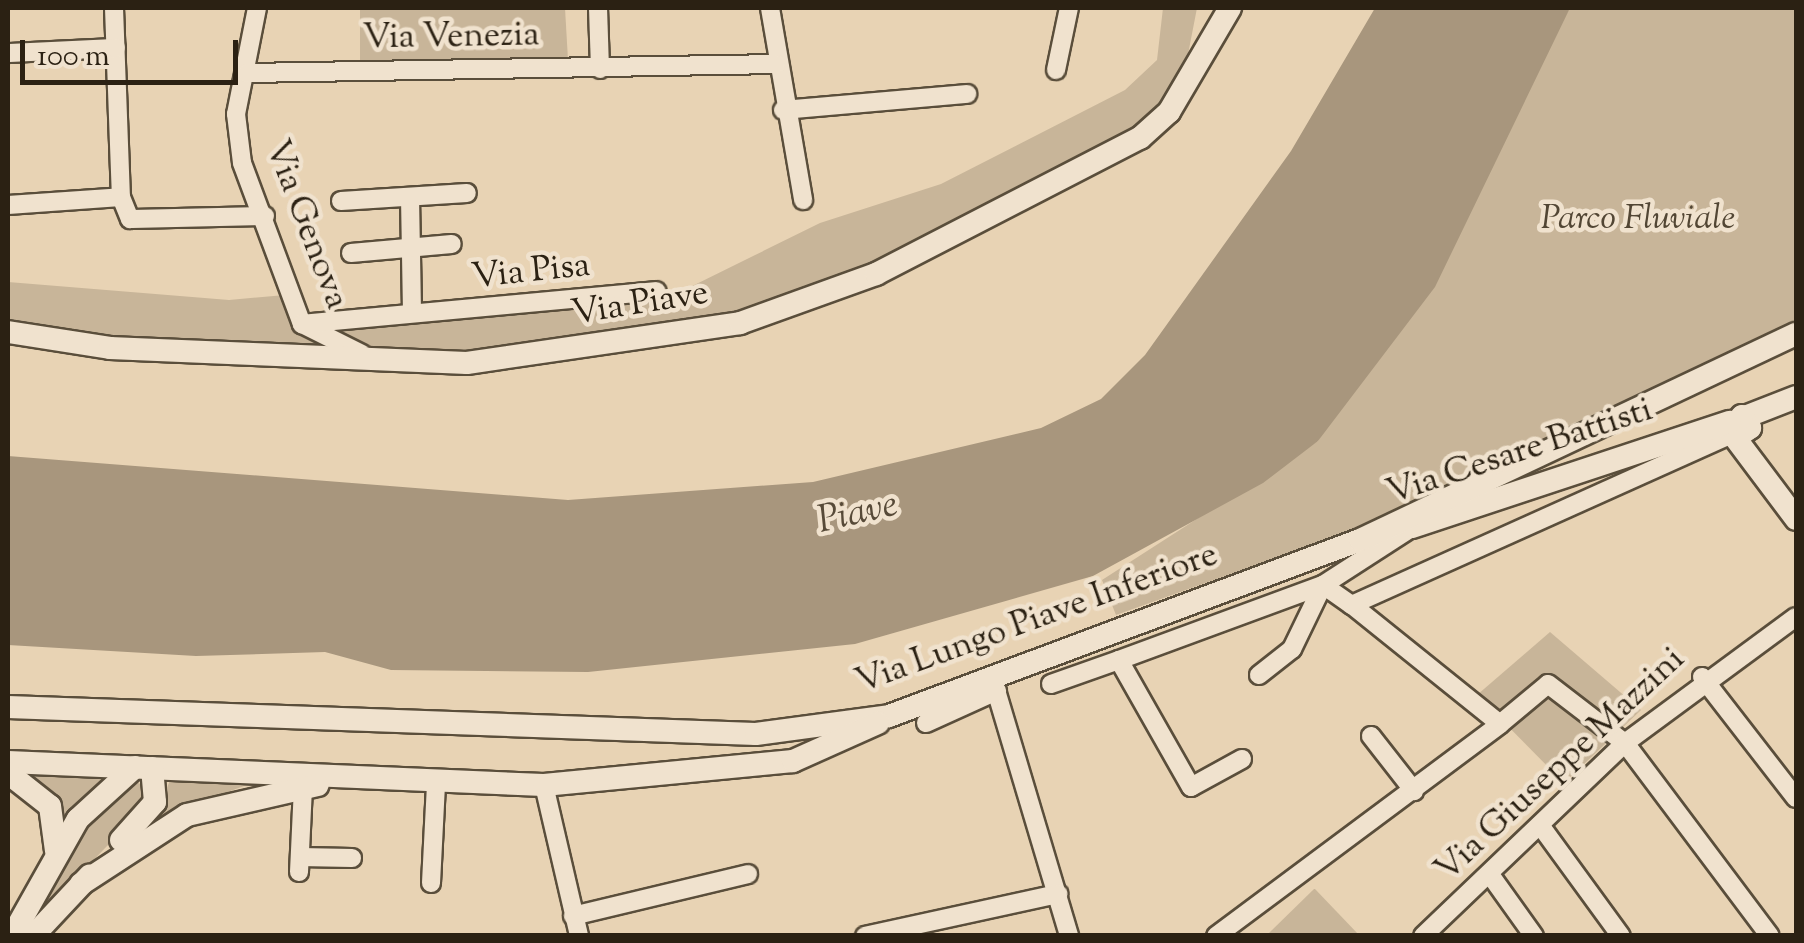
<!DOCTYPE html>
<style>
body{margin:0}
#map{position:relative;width:1804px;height:943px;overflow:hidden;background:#e8d3b4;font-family:"Sorts Mill Goudy",serif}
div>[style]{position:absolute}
.green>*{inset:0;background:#c8b599}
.water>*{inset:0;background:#a8967d}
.roads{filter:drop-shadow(2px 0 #5a4e3b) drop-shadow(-2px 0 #5a4e3b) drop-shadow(0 2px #5a4e3b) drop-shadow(0 -2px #5a4e3b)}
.street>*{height:18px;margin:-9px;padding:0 9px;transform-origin:9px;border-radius:9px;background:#f0e2ce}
.secondary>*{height:22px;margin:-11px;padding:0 11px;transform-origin:11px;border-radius:11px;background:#f0e2ce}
span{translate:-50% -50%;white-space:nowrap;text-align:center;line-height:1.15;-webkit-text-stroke:9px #f0e2ce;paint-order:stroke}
.street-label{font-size:35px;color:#2b2113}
.park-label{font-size:35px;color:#524634;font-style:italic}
.water-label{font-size:38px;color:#574a38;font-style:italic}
.frame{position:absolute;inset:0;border:10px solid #2b2113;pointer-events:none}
.scale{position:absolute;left:20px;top:40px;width:218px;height:45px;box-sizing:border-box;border:5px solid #2b2113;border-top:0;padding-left:12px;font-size:30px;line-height:35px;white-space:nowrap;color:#2b2113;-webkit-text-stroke:8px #f0e2ce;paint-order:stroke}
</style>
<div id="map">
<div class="green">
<div style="clip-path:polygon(360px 8px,565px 8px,568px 60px,360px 62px)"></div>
<div style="clip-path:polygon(1163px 8px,1197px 8px,1184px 75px,1152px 119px,911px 251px,776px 305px,531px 352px,374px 352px,316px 331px,668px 298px,820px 223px,941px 184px,1125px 90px,1157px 60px)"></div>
<div style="clip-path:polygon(1570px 8px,1796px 8px,1796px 321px,1348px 532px,1116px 615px,1102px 580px,1318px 441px)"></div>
<div style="clip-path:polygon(8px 282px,229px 300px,285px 295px,307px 337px,340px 348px,140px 342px,8px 325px)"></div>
<div style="clip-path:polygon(1550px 632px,1641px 710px,1564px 783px,1477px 695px)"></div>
<div style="clip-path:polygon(18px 768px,112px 772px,63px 832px)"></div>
<div style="clip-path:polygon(172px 775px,252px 783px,155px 819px)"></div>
<div style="clip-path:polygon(134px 781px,149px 788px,136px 816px,24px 932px,76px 834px)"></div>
<div style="clip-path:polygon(1315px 889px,1359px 935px,1267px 935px,1314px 889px)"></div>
</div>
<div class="water">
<div style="clip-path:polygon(1375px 8px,1570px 8px,1435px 287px,1318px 441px,1263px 483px,1093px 576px,855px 644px,588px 672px,391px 670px,325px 652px,196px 656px,8px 645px,8px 456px,568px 500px,813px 482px,1041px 428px,1101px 399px,1145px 355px,1291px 151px)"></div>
</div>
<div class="roads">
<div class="street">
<div style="left:114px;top:8px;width:189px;rotate:87.9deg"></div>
<div style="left:121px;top:197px;width:24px;rotate:68deg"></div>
<div style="left:130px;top:219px;width:135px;rotate:-1.3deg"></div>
<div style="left:257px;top:8px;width:108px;rotate:101.2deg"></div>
<div style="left:236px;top:114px;width:49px;rotate:83deg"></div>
<div style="left:242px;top:163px;width:172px;rotate:69.6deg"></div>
<div style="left:302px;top:324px;width:67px;rotate:26.6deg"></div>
<div style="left:598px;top:8px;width:61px;rotate:88.1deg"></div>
<div style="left:770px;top:8px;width:195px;rotate:80.2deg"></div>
<div style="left:8px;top:53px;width:108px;rotate:-2.7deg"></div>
<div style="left:1056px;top:70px;width:63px;rotate:-78.2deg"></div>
<div style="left:247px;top:73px;width:529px;rotate:-0.97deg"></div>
<div style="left:783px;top:110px;width:185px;rotate:-5deg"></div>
<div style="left:410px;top:197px;width:116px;rotate:89deg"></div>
<div style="left:341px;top:201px;width:126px;rotate:-3.6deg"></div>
<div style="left:8px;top:205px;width:113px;rotate:-4deg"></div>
<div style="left:351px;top:253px;width:101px;rotate:-5.1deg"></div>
<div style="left:302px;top:324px;width:356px;rotate:-5.3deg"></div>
<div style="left:1732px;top:434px;width:417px;rotate:155.8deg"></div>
<div style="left:1352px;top:605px;width:190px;rotate:38.8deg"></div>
<div style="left:1500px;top:724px;width:62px;rotate:-39.8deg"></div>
<div style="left:1548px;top:684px;width:97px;rotate:37.5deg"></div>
<div style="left:1625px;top:743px;width:241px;rotate:53.1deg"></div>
<div style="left:1259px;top:675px;width:42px;rotate:-38.2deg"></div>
<div style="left:1292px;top:649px;width:71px;rotate:-64.2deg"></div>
<div style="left:1323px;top:585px;width:105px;rotate:-32.9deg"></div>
<div style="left:992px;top:677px;width:270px;rotate:73.4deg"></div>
<div style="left:1702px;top:677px;width:153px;rotate:52.2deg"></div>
<div style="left:1051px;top:684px;width:72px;rotate:-19.4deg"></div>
<div style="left:926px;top:723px;width:78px;rotate:-24.3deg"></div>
<div style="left:1371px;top:736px;width:70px;rotate:52deg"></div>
<div style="left:1242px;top:759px;width:58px;rotate:151.2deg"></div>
<div style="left:1191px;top:787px;width:146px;rotate:-119.6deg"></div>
<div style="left:1119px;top:660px;width:217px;rotate:-20.2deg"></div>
<div style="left:1323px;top:585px;width:35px;rotate:35deg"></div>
<div style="left:544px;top:785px;width:155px;rotate:76.9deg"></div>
<div style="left:1540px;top:825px;width:137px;rotate:53.9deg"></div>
<div style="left:300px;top:857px;width:52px;rotate:1.1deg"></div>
<div style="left:299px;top:872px;width:85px;rotate:-87.3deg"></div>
<div style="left:1491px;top:876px;width:74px;rotate:54.4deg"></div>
<div style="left:431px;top:883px;width:99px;rotate:-87.1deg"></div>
<div style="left:573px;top:916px;width:180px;rotate:-13.5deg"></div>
<div style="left:865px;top:936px;width:198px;rotate:-12.3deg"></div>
<div style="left:1216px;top:936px;width:354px;rotate:-36.7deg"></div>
<div style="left:1423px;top:936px;width:279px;rotate:-43.7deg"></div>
<div style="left:1625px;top:743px;width:212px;rotate:-36.4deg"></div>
</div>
<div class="secondary">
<div style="left:8px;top:332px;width:103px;rotate:8.9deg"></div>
<div style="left:110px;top:348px;width:357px;rotate:2.4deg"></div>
<div style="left:467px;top:363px;width:276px;rotate:-8.3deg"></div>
<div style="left:740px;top:323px;width:145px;rotate:-19.8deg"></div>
<div style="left:876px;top:274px;width:297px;rotate:-27.3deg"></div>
<div style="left:1140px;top:138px;width:39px;rotate:-42deg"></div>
<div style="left:1169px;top:112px;width:121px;rotate:-59.6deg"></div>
<div style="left:1745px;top:417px;width:55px;rotate:-21.4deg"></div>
<div style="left:1737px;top:437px;width:16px;rotate:-35deg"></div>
<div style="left:1750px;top:428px;width:14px;rotate:-124deg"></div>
<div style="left:1742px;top:416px;width:19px;rotate:129deg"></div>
<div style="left:1730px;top:431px;width:110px;rotate:53.1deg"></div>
<div style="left:1412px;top:527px;width:335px;rotate:-18.3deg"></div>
<div style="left:8px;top:707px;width:748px;rotate:2.07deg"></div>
<div style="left:756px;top:734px;width:134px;rotate:-7.7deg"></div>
<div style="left:889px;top:716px;width:503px;rotate:-20.49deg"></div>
<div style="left:1360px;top:540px;width:482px;rotate:-25.3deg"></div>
<div style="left:8px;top:762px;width:536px;rotate:2.46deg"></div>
<div style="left:544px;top:785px;width:250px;rotate:-5.5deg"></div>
<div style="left:793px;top:761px;width:93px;rotate:-24.1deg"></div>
<div style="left:8px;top:773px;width:53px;rotate:38.2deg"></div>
<div style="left:50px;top:806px;width:45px;rotate:82.4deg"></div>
<div style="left:121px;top:840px;width:51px;rotate:-48.2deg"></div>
<div style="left:155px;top:802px;width:34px;rotate:-95deg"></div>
<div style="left:81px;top:884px;width:126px;rotate:-33.1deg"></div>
<div style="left:187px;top:815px;width:134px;rotate:-12.9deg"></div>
<div style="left:12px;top:936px;width:134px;rotate:-60.6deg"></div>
<div style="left:78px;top:819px;width:77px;rotate:-42.4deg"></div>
<div style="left:33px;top:936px;width:83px;rotate:-46.9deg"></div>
</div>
</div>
<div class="street-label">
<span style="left:451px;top:38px;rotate:-1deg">Via Venezia</span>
<span style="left:305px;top:225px;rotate:69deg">Via Genova</span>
<span style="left:531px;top:273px;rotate:-6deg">Via Pisa</span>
<span style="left:640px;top:305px;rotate:-9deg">Via Piave</span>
<span style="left:1520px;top:453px;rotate:-18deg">Via Cesare Battisti</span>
<span style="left:1037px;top:620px;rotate:-20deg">Via Lungo Piave Inferiore</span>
<span style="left:1561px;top:766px;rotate:-43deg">Via Giuseppe Mazzini</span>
</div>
<div class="park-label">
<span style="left:1638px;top:220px">Parco Fluviale</span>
</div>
<div class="water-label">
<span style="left:858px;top:515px;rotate:-13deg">Piave</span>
</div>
<div class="frame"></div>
<div class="scale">100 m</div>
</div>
